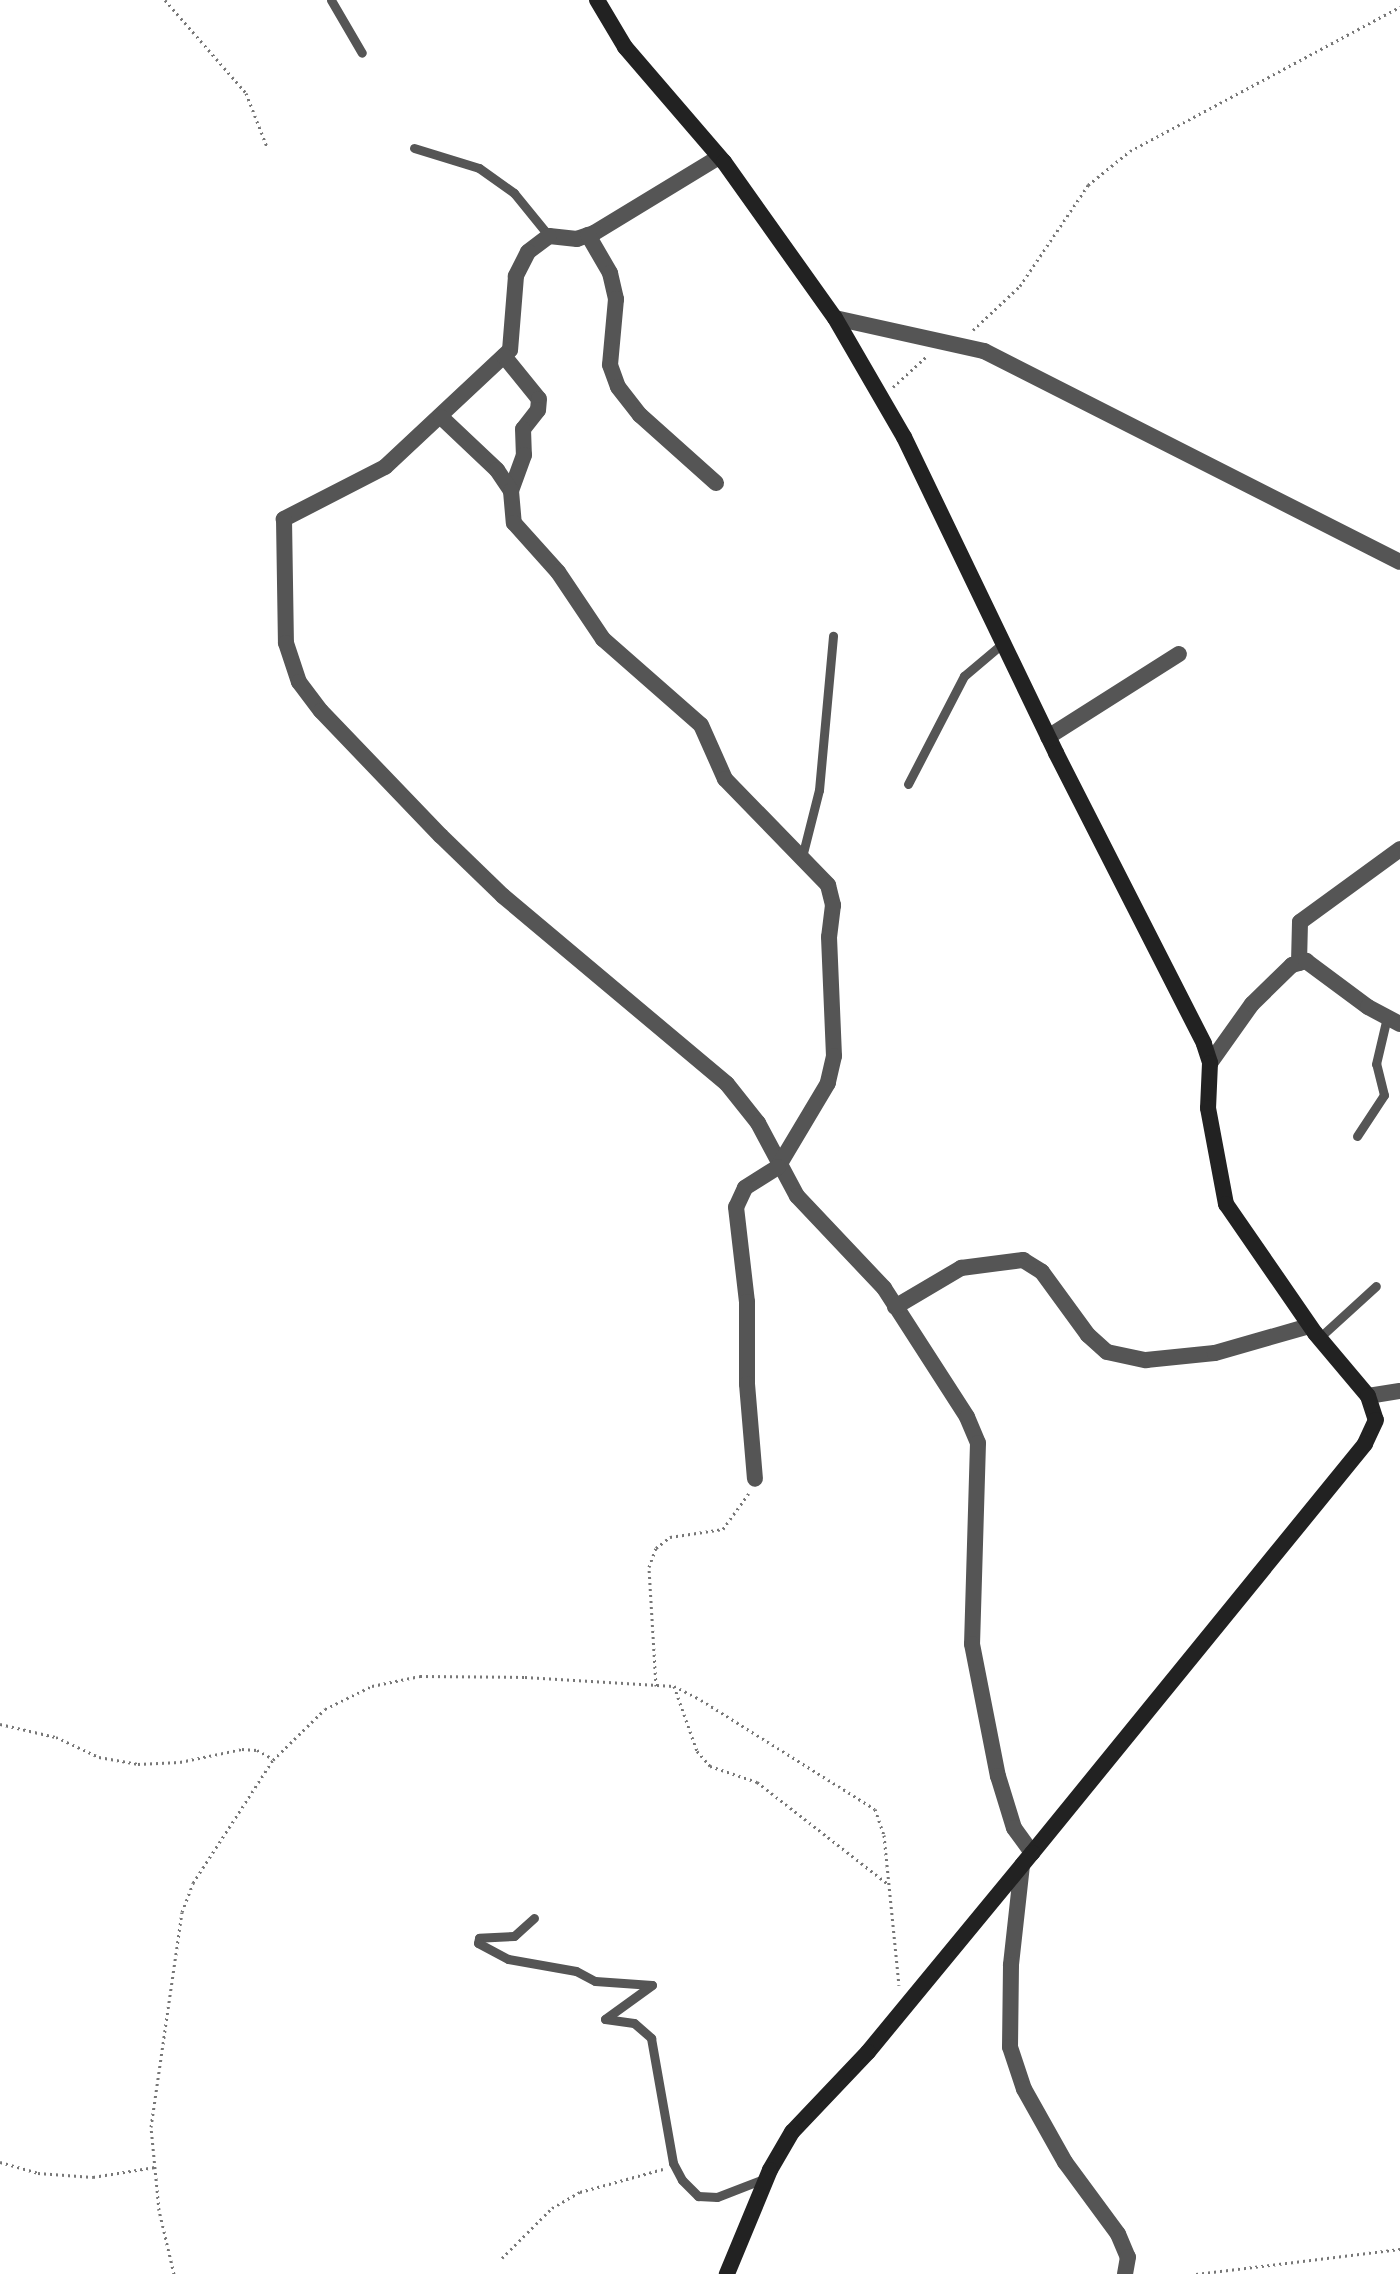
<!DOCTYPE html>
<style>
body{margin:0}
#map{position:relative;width:1400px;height:2274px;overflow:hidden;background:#fff;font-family:Manrope,sans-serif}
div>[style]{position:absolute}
.path>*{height:3px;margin-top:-1.5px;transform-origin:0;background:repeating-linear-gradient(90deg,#777 0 2px,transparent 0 6px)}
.lane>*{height:9px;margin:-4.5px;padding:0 4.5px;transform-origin:4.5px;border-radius:4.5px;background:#555}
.street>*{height:16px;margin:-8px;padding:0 8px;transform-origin:8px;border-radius:8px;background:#555}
.secondary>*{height:16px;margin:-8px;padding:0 8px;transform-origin:8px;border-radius:8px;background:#222}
span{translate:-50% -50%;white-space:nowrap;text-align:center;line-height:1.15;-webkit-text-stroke:6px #fff;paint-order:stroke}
</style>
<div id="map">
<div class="path">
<div style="left:165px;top:0;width:123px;rotate:48.9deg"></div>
<div style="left:246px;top:93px;width:58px;rotate:68.7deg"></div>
<div style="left:973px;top:330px;width:64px;rotate:-43.1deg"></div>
<div style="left:1020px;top:286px;width:122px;rotate:-56deg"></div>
<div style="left:1088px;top:185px;width:54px;rotate:-39deg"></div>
<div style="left:1130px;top:151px;width:306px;rotate:-28.1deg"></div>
<div style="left:893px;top:387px;width:45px;rotate:-42.3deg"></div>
<div style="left:656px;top:1686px;width:119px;rotate:-93.4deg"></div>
<div style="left:649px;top:1567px;width:20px;rotate:-70deg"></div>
<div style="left:656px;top:1548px;width:18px;rotate:-38deg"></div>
<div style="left:670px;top:1537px;width:54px;rotate:-8.6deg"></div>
<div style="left:723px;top:1529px;width:44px;rotate:-54.2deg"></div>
<div style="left:674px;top:1686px;width:69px;rotate:70.5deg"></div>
<div style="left:697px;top:1751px;width:20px;rotate:49deg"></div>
<div style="left:710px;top:1766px;width:50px;rotate:18.8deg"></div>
<div style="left:757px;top:1782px;width:166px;rotate:37.9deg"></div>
<div style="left:0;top:1724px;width:57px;rotate:13.1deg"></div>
<div style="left:56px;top:1737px;width:47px;rotate:24.9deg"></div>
<div style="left:99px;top:1757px;width:40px;rotate:10deg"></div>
<div style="left:138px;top:1764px;width:42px;rotate:-2.7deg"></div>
<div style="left:180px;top:1762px;width:63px;rotate:-11.8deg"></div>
<div style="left:242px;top:1749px;width:15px;rotate:4deg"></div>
<div style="left:257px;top:1750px;width:18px;rotate:29deg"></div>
<div style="left:0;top:2162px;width:40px;rotate:16deg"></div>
<div style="left:38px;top:2173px;width:55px;rotate:4.2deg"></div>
<div style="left:93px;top:2177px;width:63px;rotate:-9.2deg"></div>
<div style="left:502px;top:2258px;width:71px;rotate:-45deg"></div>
<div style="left:552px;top:2208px;width:32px;rotate:-30deg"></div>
<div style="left:580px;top:2192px;width:86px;rotate:-15.5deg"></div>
<div style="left:174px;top:2274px;width:66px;rotate:-103.2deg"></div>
<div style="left:159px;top:2210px;width:83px;rotate:-95.5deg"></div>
<div style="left:151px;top:2127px;width:217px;rotate:-81.8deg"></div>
<div style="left:182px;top:1912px;width:31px;rotate:-69deg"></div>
<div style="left:193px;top:1883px;width:147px;rotate:-57deg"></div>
<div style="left:273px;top:1760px;width:73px;rotate:-44.4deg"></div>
<div style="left:325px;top:1709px;width:52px;rotate:-26.1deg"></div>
<div style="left:372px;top:1686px;width:49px;rotate:-11.8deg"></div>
<div style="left:420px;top:1676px;width:105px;rotate:0.5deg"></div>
<div style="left:525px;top:1677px;width:149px;rotate:3.5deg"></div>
<div style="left:674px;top:1686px;width:30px;rotate:27deg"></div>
<div style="left:701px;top:1700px;width:205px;rotate:32.1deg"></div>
<div style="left:875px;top:1809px;width:28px;rotate:71deg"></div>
<div style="left:884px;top:1835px;width:151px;rotate:84.3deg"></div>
<div style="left:1196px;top:2274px;width:206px;rotate:-7deg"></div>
</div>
<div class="lane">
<div style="left:331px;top:0;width:61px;rotate:59.7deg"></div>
<div style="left:414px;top:148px;width:68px;rotate:17.1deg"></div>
<div style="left:479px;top:168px;width:43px;rotate:35.5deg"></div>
<div style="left:514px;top:193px;width:55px;rotate:50.9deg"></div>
<div style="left:908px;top:784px;width:122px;rotate:-62.6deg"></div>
<div style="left:964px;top:676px;width:51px;rotate:-40.2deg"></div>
<div style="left:802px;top:857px;width:69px;rotate:-75.8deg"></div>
<div style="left:819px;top:790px;width:155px;rotate:-84.8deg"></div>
<div style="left:1357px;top:1136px;width:49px;rotate:-56.6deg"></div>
<div style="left:1384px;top:1095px;width:32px;rotate:-104deg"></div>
<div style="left:1376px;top:1064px;width:48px;rotate:-76.8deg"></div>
<div style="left:1319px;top:1338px;width:77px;rotate:-42.4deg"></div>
<div style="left:534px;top:1918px;width:27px;rotate:138deg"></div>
<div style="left:514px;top:1936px;width:35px;rotate:177deg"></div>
<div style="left:479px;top:1938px;width:5px;rotate:101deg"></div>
<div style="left:478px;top:1943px;width:34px;rotate:28deg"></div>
<div style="left:508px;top:1959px;width:69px;rotate:10deg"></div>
<div style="left:576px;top:1971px;width:21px;rotate:28deg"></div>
<div style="left:595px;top:1981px;width:57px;rotate:4deg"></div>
<div style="left:652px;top:1985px;width:58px;rotate:144.1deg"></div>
<div style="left:605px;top:2019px;width:29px;rotate:8deg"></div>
<div style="left:634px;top:2023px;width:23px;rotate:41deg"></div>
<div style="left:651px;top:2038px;width:127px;rotate:80deg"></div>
<div style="left:673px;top:2163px;width:19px;rotate:62deg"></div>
<div style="left:682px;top:2180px;width:23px;rotate:45deg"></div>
<div style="left:698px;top:2196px;width:19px;rotate:3deg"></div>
<div style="left:717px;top:2197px;width:53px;rotate:-21.2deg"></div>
</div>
<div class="street">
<div style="left:719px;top:157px;width:146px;rotate:148.7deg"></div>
<div style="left:594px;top:233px;width:18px;rotate:161deg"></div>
<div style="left:577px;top:239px;width:28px;rotate:-174deg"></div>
<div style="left:549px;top:236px;width:26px;rotate:143deg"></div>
<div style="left:528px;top:252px;width:27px;rotate:117deg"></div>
<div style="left:516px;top:276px;width:74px;rotate:94.6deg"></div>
<div style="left:510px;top:350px;width:171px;rotate:136.9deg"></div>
<div style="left:385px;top:467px;width:114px;rotate:152.8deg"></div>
<div style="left:284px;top:519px;width:124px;rotate:89.1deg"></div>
<div style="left:286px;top:643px;width:41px;rotate:71.6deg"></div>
<div style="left:299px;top:682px;width:36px;rotate:53deg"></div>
<div style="left:321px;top:711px;width:173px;rotate:46.2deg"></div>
<div style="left:441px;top:836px;width:86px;rotate:44.1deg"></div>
<div style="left:503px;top:896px;width:292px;rotate:40deg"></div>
<div style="left:727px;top:1084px;width:50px;rotate:51.5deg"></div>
<div style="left:758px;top:1123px;width:83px;rotate:61.9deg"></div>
<div style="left:797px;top:1196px;width:127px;rotate:46.6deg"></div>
<div style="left:884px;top:1288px;width:153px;rotate:57.2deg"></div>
<div style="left:967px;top:1417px;width:28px;rotate:67deg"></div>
<div style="left:978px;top:1443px;width:201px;rotate:91.7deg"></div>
<div style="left:972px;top:1644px;width:135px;rotate:78.9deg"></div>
<div style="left:998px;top:1776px;width:54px;rotate:72.9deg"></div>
<div style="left:1014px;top:1828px;width:31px;rotate:54deg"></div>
<div style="left:588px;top:235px;width:44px;rotate:59.9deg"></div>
<div style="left:610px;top:273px;width:27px;rotate:77deg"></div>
<div style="left:616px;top:299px;width:66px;rotate:95.2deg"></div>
<div style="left:610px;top:365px;width:23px;rotate:70deg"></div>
<div style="left:618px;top:387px;width:36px;rotate:52deg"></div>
<div style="left:640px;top:415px;width:102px;rotate:41.8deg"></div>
<div style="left:835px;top:318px;width:153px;rotate:12.5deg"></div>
<div style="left:984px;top:351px;width:466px;rotate:26.9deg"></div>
<div style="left:504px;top:356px;width:55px;rotate:50.9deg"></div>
<div style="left:539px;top:399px;width:11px;rotate:95deg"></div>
<div style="left:538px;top:410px;width:24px;rotate:128deg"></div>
<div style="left:523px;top:429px;width:26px;rotate:88deg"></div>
<div style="left:524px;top:455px;width:38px;rotate:110deg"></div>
<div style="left:441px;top:417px;width:77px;rotate:43.4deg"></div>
<div style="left:497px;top:470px;width:25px;rotate:56deg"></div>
<div style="left:511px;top:491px;width:32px;rotate:85deg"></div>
<div style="left:514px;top:523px;width:66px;rotate:48.1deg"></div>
<div style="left:558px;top:572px;width:81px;rotate:56.1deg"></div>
<div style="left:603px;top:639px;width:130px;rotate:41.3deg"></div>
<div style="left:701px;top:725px;width:59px;rotate:66deg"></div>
<div style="left:725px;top:779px;width:148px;rotate:45.8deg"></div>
<div style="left:828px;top:885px;width:21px;rotate:76deg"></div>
<div style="left:833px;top:905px;width:32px;rotate:97deg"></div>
<div style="left:829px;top:937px;width:119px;rotate:87.6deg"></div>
<div style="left:834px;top:1056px;width:28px;rotate:103deg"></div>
<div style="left:828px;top:1083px;width:98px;rotate:120.8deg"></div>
<div style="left:778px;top:1167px;width:39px;rotate:148deg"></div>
<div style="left:745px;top:1188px;width:21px;rotate:115deg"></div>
<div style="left:736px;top:1207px;width:96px;rotate:83.4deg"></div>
<div style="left:747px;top:1302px;width:82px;rotate:90deg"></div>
<div style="left:747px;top:1384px;width:95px;rotate:85.2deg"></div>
<div style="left:1048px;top:737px;width:155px;rotate:-32.4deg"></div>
<div style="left:1299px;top:963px;width:41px;rotate:-88.6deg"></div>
<div style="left:1300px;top:922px;width:124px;rotate:-36.1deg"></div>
<div style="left:1210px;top:1063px;width:72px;rotate:-54.6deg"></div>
<div style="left:1252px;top:1004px;width:56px;rotate:-44.3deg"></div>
<div style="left:1292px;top:965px;width:15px;rotate:-16deg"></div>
<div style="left:1306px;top:961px;width:77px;rotate:36.6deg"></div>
<div style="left:1368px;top:1007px;width:36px;rotate:28deg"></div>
<div style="left:895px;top:1307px;width:77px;rotate:-30.6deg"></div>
<div style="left:961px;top:1268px;width:63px;rotate:-7.4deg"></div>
<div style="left:1023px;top:1260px;width:22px;rotate:32deg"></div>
<div style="left:1042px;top:1272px;width:78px;rotate:53.9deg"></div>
<div style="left:1088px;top:1335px;width:25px;rotate:42deg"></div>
<div style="left:1107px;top:1352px;width:40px;rotate:12deg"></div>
<div style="left:1146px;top:1360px;width:69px;rotate:-5.8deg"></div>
<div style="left:1215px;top:1353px;width:98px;rotate:-16deg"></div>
<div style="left:1368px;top:1396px;width:32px;rotate:-9deg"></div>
<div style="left:1022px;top:1865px;width:101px;rotate:96.3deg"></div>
<div style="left:1011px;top:1965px;width:82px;rotate:90.7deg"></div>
<div style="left:1010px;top:2047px;width:44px;rotate:71.6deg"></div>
<div style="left:1024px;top:2089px;width:84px;rotate:60.7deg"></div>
<div style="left:1065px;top:2162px;width:89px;rotate:53.6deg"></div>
<div style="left:1118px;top:2234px;width:25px;rotate:67deg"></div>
<div style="left:1128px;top:2257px;width:17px;rotate:100deg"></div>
</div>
<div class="secondary">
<div style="left:597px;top:0;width:55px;rotate:59.2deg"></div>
<div style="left:625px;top:47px;width:152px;rotate:49.3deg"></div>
<div style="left:724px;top:162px;width:191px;rotate:54.6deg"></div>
<div style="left:835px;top:318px;width:138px;rotate:59.9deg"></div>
<div style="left:904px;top:437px;width:351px;rotate:64.3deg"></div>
<div style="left:1056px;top:753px;width:326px;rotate:63deg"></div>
<div style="left:1204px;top:1044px;width:20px;rotate:72deg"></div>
<div style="left:1210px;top:1063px;width:45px;rotate:92.5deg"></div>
<div style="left:1208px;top:1108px;width:98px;rotate:79.4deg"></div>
<div style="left:1226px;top:1204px;width:157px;rotate:55.4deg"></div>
<div style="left:1315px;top:1333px;width:82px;rotate:49.9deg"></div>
<div style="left:1368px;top:1396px;width:25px;rotate:72deg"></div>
<div style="left:1376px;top:1420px;width:26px;rotate:115deg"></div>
<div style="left:1365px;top:1444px;width:527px;rotate:129.15deg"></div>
<div style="left:1032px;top:1853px;width:258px;rotate:129.5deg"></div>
<div style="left:868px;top:2052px;width:110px;rotate:133.5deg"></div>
<div style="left:792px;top:2132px;width:44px;rotate:120.1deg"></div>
<div style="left:770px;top:2170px;width:113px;rotate:112.5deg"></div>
</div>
</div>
